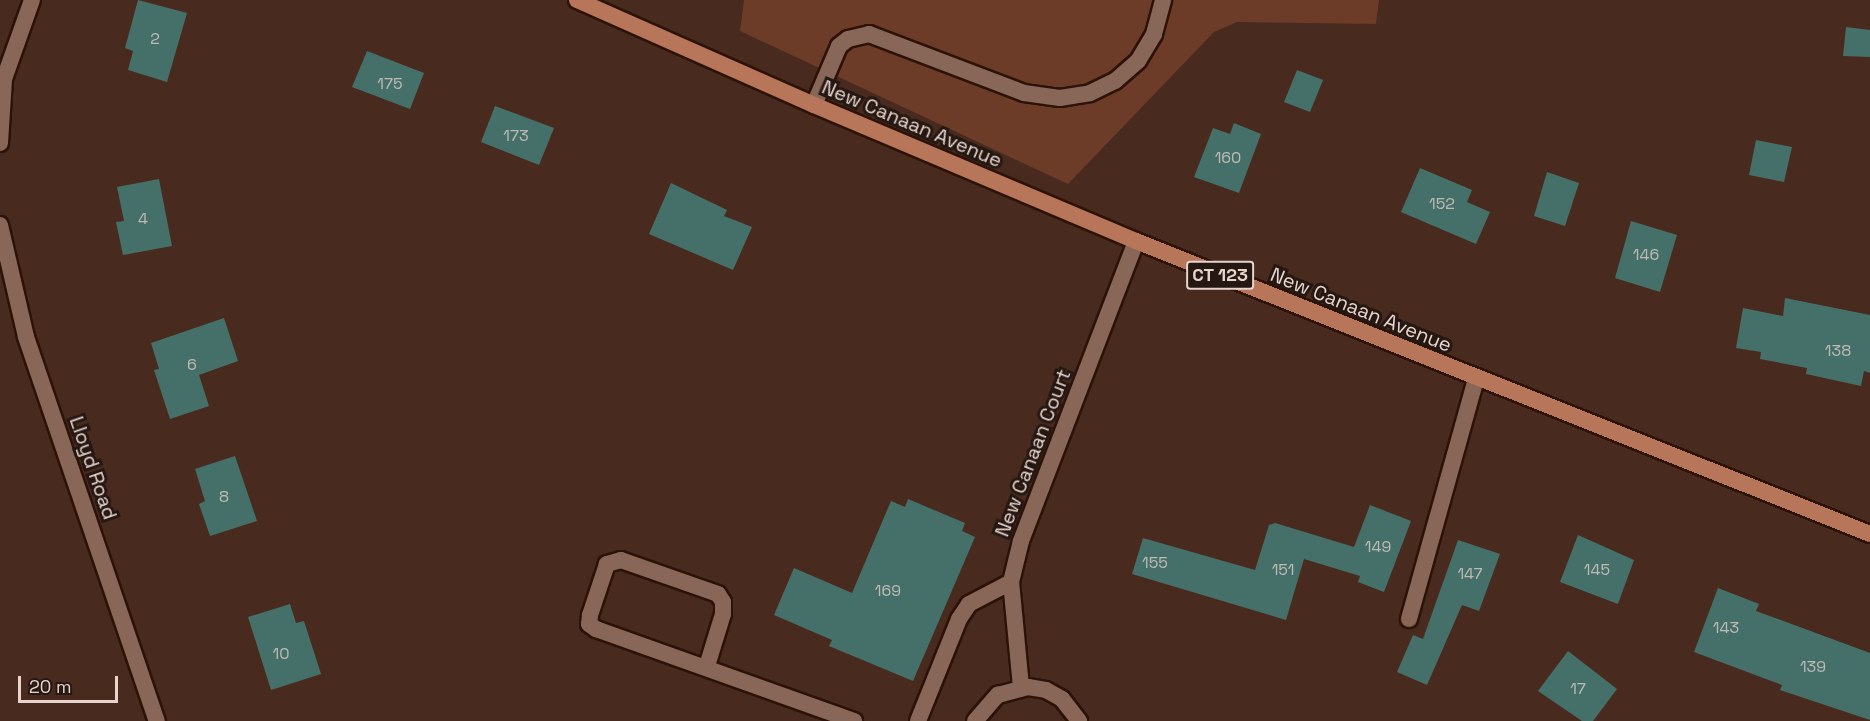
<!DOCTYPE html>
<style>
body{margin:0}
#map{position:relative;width:1870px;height:721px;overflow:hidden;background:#482b1e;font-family:"Space Grotesk",sans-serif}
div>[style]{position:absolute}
.green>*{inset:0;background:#6c3c28}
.building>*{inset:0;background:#45706a}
.roads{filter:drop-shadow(2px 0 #2d1207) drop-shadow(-2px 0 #2d1207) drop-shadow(0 2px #2d1207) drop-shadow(0 -2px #2d1207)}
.service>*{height:16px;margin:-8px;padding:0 8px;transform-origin:8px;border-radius:8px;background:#886759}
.minor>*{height:16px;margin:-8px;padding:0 8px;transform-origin:8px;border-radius:8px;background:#886759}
.primary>*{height:16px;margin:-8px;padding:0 8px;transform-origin:8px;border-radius:8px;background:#b7755a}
span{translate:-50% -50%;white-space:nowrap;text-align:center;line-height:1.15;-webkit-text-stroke:6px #251712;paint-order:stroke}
.number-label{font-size:16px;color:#bebbb4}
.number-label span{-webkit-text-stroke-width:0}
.shield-label span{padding:2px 4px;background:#251712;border:2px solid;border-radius:4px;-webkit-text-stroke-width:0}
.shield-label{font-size:18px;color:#e7d4cc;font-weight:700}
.street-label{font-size:20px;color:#e7d4cc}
.scale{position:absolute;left:18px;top:676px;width:100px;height:27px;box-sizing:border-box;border:3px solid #e7d4cc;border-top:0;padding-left:8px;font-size:18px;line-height:21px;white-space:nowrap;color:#e7d4cc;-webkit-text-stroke:4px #251712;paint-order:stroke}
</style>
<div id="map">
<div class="green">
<div style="clip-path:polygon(744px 0,1379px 0,1376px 24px,1237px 22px,1214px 32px,1068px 184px,740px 31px)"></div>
</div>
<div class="building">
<div style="clip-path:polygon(138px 0,187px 13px,167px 82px,128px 70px,133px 51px,125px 48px)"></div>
<div style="clip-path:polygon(1846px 27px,1870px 30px,1870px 57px,1843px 56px)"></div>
<div style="clip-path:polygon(367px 51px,424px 73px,410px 109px,352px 87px)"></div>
<div style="clip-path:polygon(1297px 70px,1323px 80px,1310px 112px,1284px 102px)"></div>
<div style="clip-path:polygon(495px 106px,554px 128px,539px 165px,481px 142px)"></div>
<div style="clip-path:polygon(1234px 123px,1261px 134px,1239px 193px,1194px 177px,1213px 128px,1230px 134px)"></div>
<div style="clip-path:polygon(1756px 140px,1792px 147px,1784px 182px,1749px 175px)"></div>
<div style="clip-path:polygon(1420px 168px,1472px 190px,1467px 202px,1490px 212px,1476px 244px,1401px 212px)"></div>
<div style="clip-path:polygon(1547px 172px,1579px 183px,1565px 226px,1534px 216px)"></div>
<div style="clip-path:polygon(159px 179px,172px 246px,123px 255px,116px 222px,124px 221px,117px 187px)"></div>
<div style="clip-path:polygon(671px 183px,727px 210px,724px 216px,752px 227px,733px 270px,649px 234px)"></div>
<div style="clip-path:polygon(1631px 221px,1677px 235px,1660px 292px,1615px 278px)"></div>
<div style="clip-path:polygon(1785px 298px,1870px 315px,1870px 373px,1864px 371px,1861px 386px,1806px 374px,1807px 368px,1760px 359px,1761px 352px,1736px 348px,1743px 308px,1783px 316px)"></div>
<div style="clip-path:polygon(224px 318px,238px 361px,199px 375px,209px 406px,170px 419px,154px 370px,159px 369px,151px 343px)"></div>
<div style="clip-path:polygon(235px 456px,257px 521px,210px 536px,199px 504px,205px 501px,195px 469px)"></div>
<div style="clip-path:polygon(908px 499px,965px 523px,962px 531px,975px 537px,913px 681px,829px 646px,832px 640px,774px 615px,794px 568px,852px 593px,891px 501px,905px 507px)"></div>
<div style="clip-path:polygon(1370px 505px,1411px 521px,1384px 592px,1358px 582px,1360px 576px,1304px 559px,1286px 620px,1132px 574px,1143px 538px,1255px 570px,1269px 525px,1275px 523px,1354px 547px)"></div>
<div style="clip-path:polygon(1578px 535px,1634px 560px,1618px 604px,1560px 582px)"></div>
<div style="clip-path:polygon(1458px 540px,1500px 554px,1479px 611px,1462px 605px,1427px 685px,1397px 672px,1413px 635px,1423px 639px)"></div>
<div style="clip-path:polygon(1718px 588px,1759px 604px,1756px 611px,1870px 653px,1870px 720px,1780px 690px,1782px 685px,1694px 652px)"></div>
<div style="clip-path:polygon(290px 604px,296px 623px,304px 621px,321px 674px,271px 690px,248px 617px)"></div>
<div style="clip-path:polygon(1568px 651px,1617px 689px,1593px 721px,1582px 721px,1538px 691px)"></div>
</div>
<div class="roads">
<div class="service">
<div style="left:814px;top:105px;width:64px;rotate:-67deg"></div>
<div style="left:839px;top:46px;width:11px;rotate:-38deg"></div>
<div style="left:848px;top:39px;width:22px;rotate:-13deg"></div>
<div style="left:869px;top:34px;width:166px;rotate:20.8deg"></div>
<div style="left:1024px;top:93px;width:36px;rotate:8deg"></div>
<div style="left:1060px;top:98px;width:30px;rotate:-9deg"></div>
<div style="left:1090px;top:93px;width:28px;rotate:-26deg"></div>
<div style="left:1115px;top:81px;width:30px;rotate:-41deg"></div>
<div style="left:1138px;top:61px;width:31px;rotate:-59deg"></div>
<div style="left:1154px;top:34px;width:35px;rotate:-75deg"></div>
<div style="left:1409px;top:619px;width:249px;rotate:-74.4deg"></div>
<div style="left:707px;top:666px;width:54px;rotate:-72.9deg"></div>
<div style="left:723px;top:614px;width:12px;rotate:-90deg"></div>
<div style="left:723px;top:602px;width:9px;rotate:-122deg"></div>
<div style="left:718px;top:594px;width:103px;rotate:-160.7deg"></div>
<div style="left:621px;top:560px;width:15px;rotate:164deg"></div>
<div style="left:607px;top:564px;width:54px;rotate:108.4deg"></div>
<div style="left:590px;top:615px;width:9px;rotate:96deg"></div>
<div style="left:589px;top:624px;width:9px;rotate:36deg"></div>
<div style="left:596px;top:629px;width:274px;rotate:19.6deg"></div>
<div style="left:918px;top:721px;width:110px;rotate:-68.1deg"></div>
<div style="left:959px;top:619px;width:18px;rotate:-56deg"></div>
<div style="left:969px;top:604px;width:47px;rotate:-27.6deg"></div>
</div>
<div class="minor">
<div style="left:0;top:143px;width:64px;rotate:-86.4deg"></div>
<div style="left:4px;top:79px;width:84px;rotate:-70.5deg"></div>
<div style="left:0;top:225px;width:115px;rotate:76.9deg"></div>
<div style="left:26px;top:337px;width:406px;rotate:71.2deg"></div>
<div style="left:1021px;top:687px;width:105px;rotate:-95.4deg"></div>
<div style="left:1011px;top:582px;width:42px;rotate:-76.3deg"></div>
<div style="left:1021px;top:541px;width:321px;rotate:-69deg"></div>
<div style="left:975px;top:721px;width:35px;rotate:-49deg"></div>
<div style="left:998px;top:695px;width:31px;rotate:-15deg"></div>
<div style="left:1028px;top:687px;width:18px;rotate:9deg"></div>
<div style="left:1046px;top:690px;width:18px;rotate:29deg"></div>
<div style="left:1062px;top:699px;width:28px;rotate:52deg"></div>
</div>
<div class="primary">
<div style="left:577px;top:0;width:259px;rotate:23.9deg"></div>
<div style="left:814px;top:105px;width:350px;rotate:22.9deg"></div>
<div style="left:1136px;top:241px;width:790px;rotate:21.76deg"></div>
</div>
</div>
<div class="number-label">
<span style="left:155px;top:39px">2</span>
<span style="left:390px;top:84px">175</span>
<span style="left:516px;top:136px">173</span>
<span style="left:1228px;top:158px">160</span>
<span style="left:1442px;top:204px">152</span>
<span style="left:143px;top:219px">4</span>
<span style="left:1646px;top:255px">146</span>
<span style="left:1838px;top:351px">138</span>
<span style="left:192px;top:365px">6</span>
<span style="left:224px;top:497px">8</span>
<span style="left:1378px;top:547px">149</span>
<span style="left:1155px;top:563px">155</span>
<span style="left:1283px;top:570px">151</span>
<span style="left:1597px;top:570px">145</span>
<span style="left:1470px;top:574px">147</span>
<span style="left:888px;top:591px">169</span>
<span style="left:1726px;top:628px">143</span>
<span style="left:281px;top:654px">10</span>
<span style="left:1813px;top:667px">139</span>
<span style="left:1578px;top:689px">17</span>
</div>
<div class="shield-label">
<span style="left:1220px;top:275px">CT 123</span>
</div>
<div class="street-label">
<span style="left:912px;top:124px;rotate:23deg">New Canaan Avenue</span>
<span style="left:1361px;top:310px;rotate:22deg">New Canaan Avenue</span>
<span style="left:1033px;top:453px;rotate:-69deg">New Canaan Court</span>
<span style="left:93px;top:468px;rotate:71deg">Lloyd Road</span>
</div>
<div class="scale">20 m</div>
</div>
